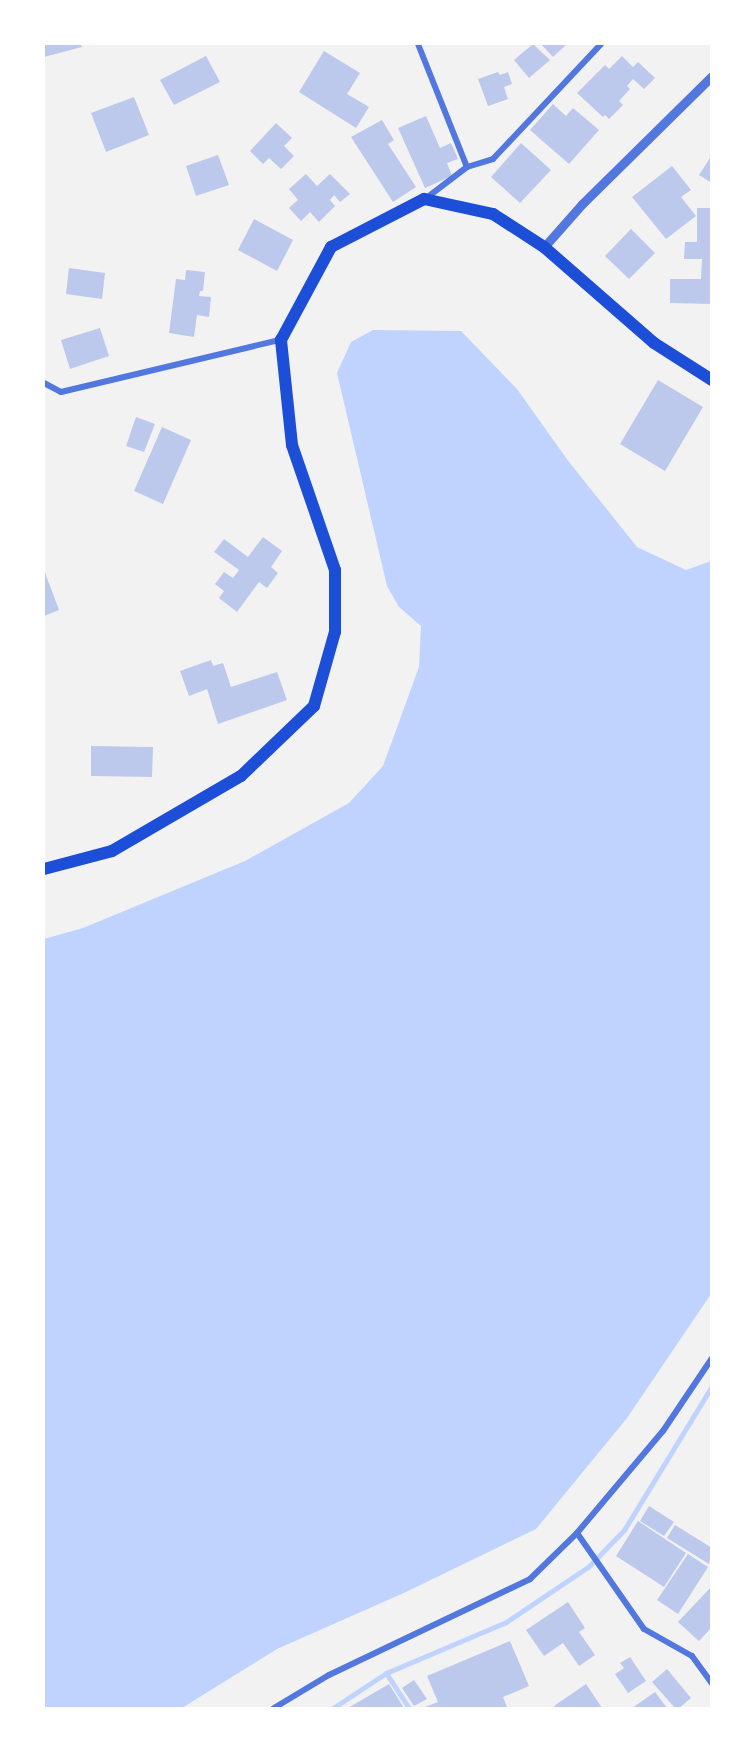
<!DOCTYPE html>
<style>
body{margin:0}
#map{position:relative;width:755px;height:1752px;overflow:hidden;background:#f2f2f2;font-family:Montserrat,sans-serif}
div>[style]{position:absolute}
.water>*{inset:0;background:#bfd3fe}
.stream>*{height:5px;margin:-2.5px;padding:0 2.5px;transform-origin:2.5px;border-radius:2.5px;background:#bfd3fe}
.building>*{inset:0;background:#bdc9ec}
.minor>*{height:6px;margin:-3px;padding:0 3px;transform-origin:3px;border-radius:3px;background:#5277de}
.tertiary>*{height:9px;margin:-4.5px;padding:0 4.5px;transform-origin:4.5px;border-radius:4.5px;background:#5277de}
.primary>*{height:12px;margin:-6px;padding:0 6px;transform-origin:6px;border-radius:6px;background:#1d4ed8}
span{translate:-50% -50%;white-space:nowrap;text-align:center;line-height:1.15;-webkit-text-stroke:4.5px #fff;paint-order:stroke}
.frame{position:absolute;inset:0;border:45px solid #fff;pointer-events:none}
</style>
<div id="map">
<div class="water">
<div style="clip-path:polygon(373px 330px,461px 331px,517px 389px,569px 462px,637px 547px,686px 570px,711px 561px,711px 1294px,627px 1418px,536px 1529px,406px 1592px,277px 1649px,182px 1708px,44px 1708px,44px 939px,83px 928px,245px 861px,349px 803px,383px 766px,419px 667px,421px 626px,399px 607px,387px 586px,337px 373px,351px 342px)"></div>
</div>
<div class="stream">
<div style="left:386px;top:1673px;width:42px;rotate:56.7deg"></div>
<div style="left:333px;top:1708px;width:64px;rotate:-33.4deg"></div>
<div style="left:386px;top:1673px;width:130px;rotate:-23deg"></div>
<div style="left:506px;top:1622px;width:99px;rotate:-33.9deg"></div>
<div style="left:588px;top:1567px;width:52px;rotate:-45.8deg"></div>
<div style="left:624px;top:1530px;width:169px;rotate:-58.6deg"></div>
</div>
<div class="building">
<div style="clip-path:polygon(44px 44px,81px 44px,82px 47px,44px 57px)"></div>
<div style="clip-path:polygon(533px 44px,550px 60px,529px 78px,514px 60px)"></div>
<div style="clip-path:polygon(541px 44px,567px 44px,553px 57px)"></div>
<div style="clip-path:polygon(324px 51px,360px 73px,347px 94px,369px 107px,356px 128px,299px 92px)"></div>
<div style="clip-path:polygon(206px 56px,220px 82px,174px 105px,160px 80px)"></div>
<div style="clip-path:polygon(622px 56px,633px 67px,638px 62px,655px 78px,644px 89px,633px 79px,627px 86px,630px 89px,619px 101px,623px 105px,609px 119px,605px 115px,603px 117px,577px 93px,605px 65px,609px 69px)"></div>
<div style="clip-path:polygon(498px 72px,500px 75px,508px 72px,512px 84px,504px 87px,508px 99px,488px 106px,478px 79px)"></div>
<div style="clip-path:polygon(134px 97px,149px 135px,106px 152px,91px 113px)"></div>
<div style="clip-path:polygon(553px 104px,566px 116px,573px 108px,599px 130px,569px 164px,530px 130px)"></div>
<div style="clip-path:polygon(426px 116px,440px 148px,451px 143px,458px 159px,447px 163px,452px 176px,425px 188px,398px 128px)"></div>
<div style="clip-path:polygon(382px 120px,394px 140px,388px 144px,416px 187px,393px 202px,351px 137px)"></div>
<div style="clip-path:polygon(276px 123px,292px 138px,284px 146px,294px 156px,281px 169px,269px 158px,263px 164px,250px 151px)"></div>
<div style="clip-path:polygon(521px 143px,551px 170px,520px 203px,491px 177px)"></div>
<div style="clip-path:polygon(218px 155px,229px 185px,196px 196px,186px 166px)"></div>
<div style="clip-path:polygon(712px 155px,712px 183px,699px 175px)"></div>
<div style="clip-path:polygon(672px 166px,691px 190px,681px 197px,696px 216px,666px 239px,632px 197px)"></div>
<div style="clip-path:polygon(306px 174px,317px 186px,330px 174px,350px 194px,340px 202px,334px 195px,330px 200px,335px 206px,319px 222px,310px 212px,301px 221px,289px 208px,298px 200px,289px 189px)"></div>
<div style="clip-path:polygon(697px 208px,712px 208px,712px 304px,670px 303px,670px 279px,701px 279px,702px 259px,684px 259px,685px 242px,697px 242px)"></div>
<div style="clip-path:polygon(254px 219px,293px 240px,277px 271px,238px 250px)"></div>
<div style="clip-path:polygon(631px 229px,655px 253px,629px 279px,605px 256px)"></div>
<div style="clip-path:polygon(69px 268px,105px 273px,102px 299px,66px 294px)"></div>
<div style="clip-path:polygon(186px 270px,205px 272px,203px 291px,200px 291px,199px 296px,211px 297px,209px 317px,197px 315px,194px 337px,169px 333px,176px 279px,185px 280px)"></div>
<div style="clip-path:polygon(100px 328px,109px 356px,70px 369px,61px 340px)"></div>
<div style="clip-path:polygon(658px 380px,703px 407px,665px 471px,620px 444px)"></div>
<div style="clip-path:polygon(136px 417px,155px 424px,144px 452px,126px 446px)"></div>
<div style="clip-path:polygon(162px 427px,191px 440px,163px 504px,134px 491px)"></div>
<div style="clip-path:polygon(263px 537px,282px 551px,271px 567px,278px 573px,267px 588px,259px 582px,237px 612px,219px 598px,224px 591px,215px 584px,224px 572px,233px 578px,239px 570px,214px 552px,224px 539px,248px 557px)"></div>
<div style="clip-path:polygon(44px 570px,59px 610px,44px 616px)"></div>
<div style="clip-path:polygon(211px 660px,213px 666px,223px 663px,231px 687px,277px 672px,287px 700px,218px 724px,207px 689px,189px 696px,180px 671px)"></div>
<div style="clip-path:polygon(91px 746px,153px 747px,152px 777px,91px 776px)"></div>
<div style="clip-path:polygon(649px 1506px,674px 1522px,664px 1536px,640px 1521px)"></div>
<div style="clip-path:polygon(638px 1521px,686px 1553px,664px 1587px,616px 1556px)"></div>
<div style="clip-path:polygon(675px 1525px,712px 1548px,709px 1564px,667px 1538px)"></div>
<div style="clip-path:polygon(688px 1554px,708px 1567px,678px 1614px,657px 1600px)"></div>
<div style="clip-path:polygon(712px 1586px,712px 1627px,699px 1641px,678px 1622px)"></div>
<div style="clip-path:polygon(568px 1602px,585px 1628px,579px 1632px,595px 1655px,579px 1666px,563px 1643px,544px 1656px,526px 1630px)"></div>
<div style="clip-path:polygon(510px 1641px,529px 1686px,503px 1697px,507px 1707px,422px 1708px,438px 1702px,427px 1676px)"></div>
<div style="clip-path:polygon(630px 1657px,646px 1681px,628px 1693px,615px 1674px,624px 1668px,620px 1663px)"></div>
<div style="clip-path:polygon(667px 1669px,691px 1698px,679px 1708px,675px 1708px,652px 1682px)"></div>
<div style="clip-path:polygon(414px 1680px,427px 1699px,414px 1706px,402px 1688px)"></div>
<div style="clip-path:polygon(389px 1684px,404px 1708px,348px 1708px)"></div>
<div style="clip-path:polygon(586px 1684px,602px 1708px,556px 1708px,554px 1706px)"></div>
<div style="clip-path:polygon(655px 1692px,667px 1708px,632px 1708px)"></div>
</div>
<div class="minor">
<div style="left:418px;top:44px;width:132px;rotate:68.3deg"></div>
<div style="left:467px;top:167px;width:53px;rotate:142.7deg"></div>
<div style="left:467px;top:167px;width:27px;rotate:-17deg"></div>
<div style="left:493px;top:159px;width:158px;rotate:-46.8deg"></div>
<div style="left:44px;top:383px;width:19px;rotate:28deg"></div>
<div style="left:61px;top:392px;width:225px;rotate:-13.4deg"></div>
<div style="left:577px;top:1533px;width:117px;rotate:55.1deg"></div>
<div style="left:644px;top:1629px;width:55px;rotate:29.4deg"></div>
<div style="left:692px;top:1656px;width:34px;rotate:54deg"></div>
<div style="left:274px;top:1708px;width:64px;rotate:-31deg"></div>
<div style="left:329px;top:1675px;width:223px;rotate:-25.5deg"></div>
<div style="left:530px;top:1579px;width:66px;rotate:-44.4deg"></div>
<div style="left:577px;top:1533px;width:133px;rotate:-49.9deg"></div>
<div style="left:663px;top:1431px;width:88px;rotate:-56.1deg"></div>
</div>
<div class="tertiary">
<div style="left:544px;top:247px;width:57px;rotate:-48.5deg"></div>
<div style="left:582px;top:204px;width:182px;rotate:-44.6deg"></div>
</div>
<div class="primary">
<div style="left:44px;top:869px;width:70px;rotate:-14.8deg"></div>
<div style="left:112px;top:851px;width:149px;rotate:-30.2deg"></div>
<div style="left:241px;top:776px;width:101px;rotate:-43.8deg"></div>
<div style="left:314px;top:706px;width:77px;rotate:-74.2deg"></div>
<div style="left:335px;top:632px;width:62px;rotate:-90deg"></div>
<div style="left:335px;top:570px;width:132px;rotate:-109deg"></div>
<div style="left:292px;top:445px;width:106px;rotate:-96deg"></div>
<div style="left:281px;top:340px;width:106px;rotate:-61.7deg"></div>
<div style="left:331px;top:247px;width:105px;rotate:-27.3deg"></div>
<div style="left:424px;top:199px;width:71px;rotate:12.3deg"></div>
<div style="left:493px;top:214px;width:61px;rotate:32.9deg"></div>
<div style="left:544px;top:247px;width:146px;rotate:41.1deg"></div>
<div style="left:654px;top:343px;width:69px;rotate:32.5deg"></div>
</div>
<div class="frame"></div>
</div>
